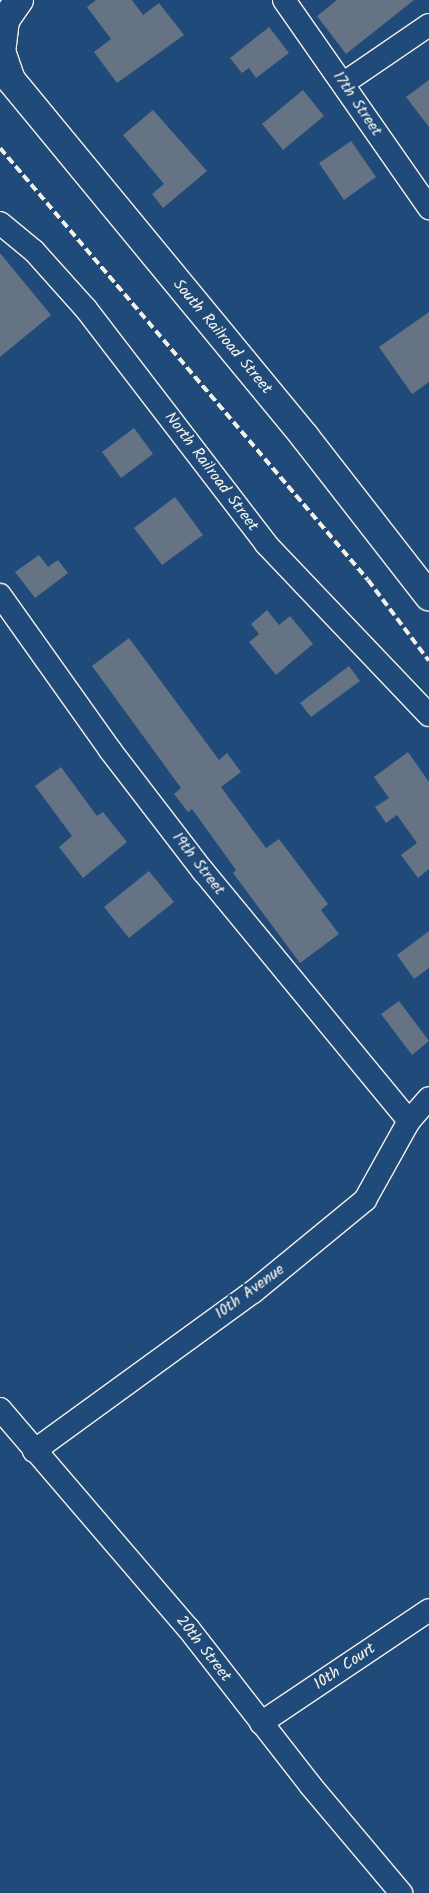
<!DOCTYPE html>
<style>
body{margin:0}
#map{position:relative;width:429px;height:1893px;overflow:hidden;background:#1f4a7a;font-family:Kalam,sans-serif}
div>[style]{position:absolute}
.building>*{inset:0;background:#657384}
.roads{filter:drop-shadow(1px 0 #f4f1e8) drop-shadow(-1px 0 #f4f1e8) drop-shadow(0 1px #f4f1e8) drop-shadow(0 -1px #f4f1e8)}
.street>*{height:22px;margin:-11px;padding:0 11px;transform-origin:11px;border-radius:11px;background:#1f4a7a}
.secondary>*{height:28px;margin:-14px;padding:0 14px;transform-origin:14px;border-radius:14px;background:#1f4a7a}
.rail>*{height:4px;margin-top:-2px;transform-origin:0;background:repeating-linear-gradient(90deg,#f4f1e8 0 8px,transparent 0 12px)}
span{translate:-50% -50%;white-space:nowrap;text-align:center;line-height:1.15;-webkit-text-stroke:4.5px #1f4a7a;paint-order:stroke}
.street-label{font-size:16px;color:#f4f1e8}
</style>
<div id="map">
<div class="building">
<div style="clip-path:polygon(96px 0,132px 0,143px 15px,159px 3px,184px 35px,117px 83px,94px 52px,111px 39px,87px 7px)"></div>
<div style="clip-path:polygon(337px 0,414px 0,346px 54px,317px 16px)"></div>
<div style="clip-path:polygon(269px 27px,289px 53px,256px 78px,249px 68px,242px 73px,230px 58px)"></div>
<div style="clip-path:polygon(429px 80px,429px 127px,406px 97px)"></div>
<div style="clip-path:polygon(303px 90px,324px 116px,283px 150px,262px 124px)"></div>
<div style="clip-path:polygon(153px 110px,207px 171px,163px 208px,152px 194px,164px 184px,123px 135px)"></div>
<div style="clip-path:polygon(351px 141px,376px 177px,344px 200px,319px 163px)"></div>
<div style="clip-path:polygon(0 253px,51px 315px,0 357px)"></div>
<div style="clip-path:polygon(429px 312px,429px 382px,412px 394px,379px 347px)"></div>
<div style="clip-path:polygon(134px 428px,153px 454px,121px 478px,102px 452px)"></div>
<div style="clip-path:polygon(175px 497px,203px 535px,162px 565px,134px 528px)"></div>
<div style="clip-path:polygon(39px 555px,48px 567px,58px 560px,68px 573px,35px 598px,15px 572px)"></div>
<div style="clip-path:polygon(267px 610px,279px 625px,290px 616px,313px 644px,276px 675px,249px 642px,259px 634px,251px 624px)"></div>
<div style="clip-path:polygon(129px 638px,219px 760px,227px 753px,241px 772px,221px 787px,266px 848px,279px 839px,328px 904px,321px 910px,339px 934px,300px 963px,233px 873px,236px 870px,192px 809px,188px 812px,174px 794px,181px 788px,92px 666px)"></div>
<div style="clip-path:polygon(349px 666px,360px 681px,311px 717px,300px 703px)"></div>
<div style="clip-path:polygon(408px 752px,429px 782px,429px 869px,418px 878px,401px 855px,417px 843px,397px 815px,386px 823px,375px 807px,389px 798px,374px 777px)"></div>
<div style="clip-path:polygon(61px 767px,97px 816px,103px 812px,127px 842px,83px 878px,59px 847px,72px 836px,35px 786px)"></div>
<div style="clip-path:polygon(149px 871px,174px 902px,129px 938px,104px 907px)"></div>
<div style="clip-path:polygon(429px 931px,429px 968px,414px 979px,397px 955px)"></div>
<div style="clip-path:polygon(399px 1001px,429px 1041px,412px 1055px,381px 1014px)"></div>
</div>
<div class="roads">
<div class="street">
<div style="left:284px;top:0;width:254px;rotate:55.1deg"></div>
<div style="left:344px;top:83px;width:103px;rotate:-34.3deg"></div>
<div style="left:0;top:223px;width:44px;rotate:39.5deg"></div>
<div style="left:34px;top:251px;width:78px;rotate:48.1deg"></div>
<div style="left:86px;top:309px;width:296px;rotate:52.5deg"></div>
<div style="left:266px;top:544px;width:236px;rotate:46.4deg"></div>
<div style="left:0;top:595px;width:190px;rotate:54.6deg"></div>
<div style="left:110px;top:750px;width:153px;rotate:52.5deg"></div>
<div style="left:203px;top:871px;width:324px;rotate:50.5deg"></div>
<div style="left:0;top:1409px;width:289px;rotate:49.4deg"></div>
<div style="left:188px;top:1628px;width:200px;rotate:52.1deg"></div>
<div style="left:311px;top:1786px;width:140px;rotate:49.9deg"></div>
<div style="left:34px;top:1451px;width:271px;rotate:-36deg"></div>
<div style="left:253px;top:1292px;width:145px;rotate:-39.4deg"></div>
<div style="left:365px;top:1200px;width:90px;rotate:-60.9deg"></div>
<div style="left:409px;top:1121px;width:30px;rotate:-49deg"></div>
<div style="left:261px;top:1723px;width:202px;rotate:-33.9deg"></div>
</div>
<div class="secondary">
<div style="left:19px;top:0;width:24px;rotate:125deg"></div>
<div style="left:5px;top:20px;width:31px;rotate:97deg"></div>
<div style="left:1px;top:51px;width:31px;rotate:71deg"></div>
<div style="left:11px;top:80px;width:462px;rotate:50.5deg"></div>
<div style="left:305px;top:437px;width:202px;rotate:52.1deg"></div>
</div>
</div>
<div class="rail">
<div style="left:0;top:148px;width:567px;rotate:49.57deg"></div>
<div style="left:368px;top:580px;width:101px;rotate:53deg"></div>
</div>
<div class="street-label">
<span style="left:357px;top:104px;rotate:56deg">17th Street</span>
<span style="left:222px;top:337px;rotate:50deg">South Railroad Street</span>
<span style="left:211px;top:472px;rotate:53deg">North Railroad Street</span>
<span style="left:198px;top:864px;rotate:52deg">19th Street</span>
<span style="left:250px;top:1292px;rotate:-36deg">10th Avenue</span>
<span style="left:203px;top:1649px;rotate:52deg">20th Street</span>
<span style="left:345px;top:1667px;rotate:-34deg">10th Court</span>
</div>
</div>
